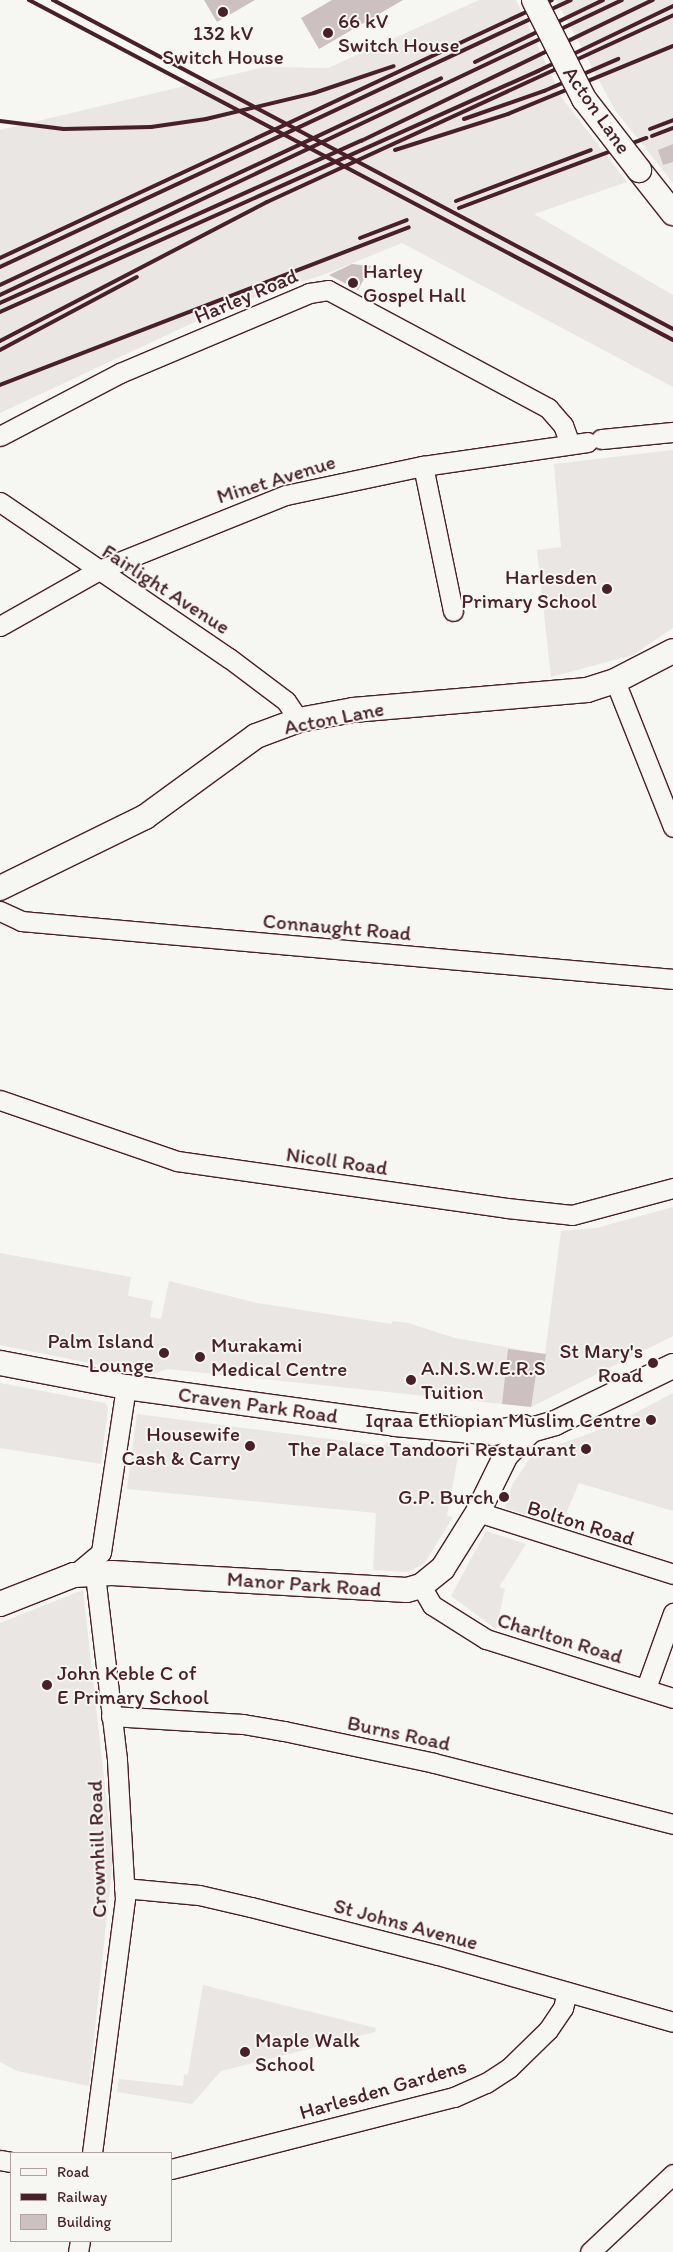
<!DOCTYPE html>
<style>
body{margin:0}
#map{position:relative;width:673px;height:2252px;overflow:hidden;background:#f6f6f2;font-family:Itim,sans-serif}
div>[style]{position:absolute}
.built>*{inset:0;background:#e9e6e3}
.building>*{inset:0;background:#ccc1c0}
.roads{filter:drop-shadow(1px 0 #4a1f2b) drop-shadow(-1px 0 #4a1f2b) drop-shadow(0 1px #4a1f2b) drop-shadow(0 -1px #4a1f2b)}
.minor>*{height:19px;margin:-9.5px;padding:0 9.5px;transform-origin:9.5px;border-radius:9.5px;background:#f6f6f2}
.major>*{height:24px;margin:-12px;padding:0 12px;transform-origin:12px;border-radius:12px;background:#f6f6f2}
.rail>*{height:4px;margin:-2px;padding:0 2px;transform-origin:2px;border-radius:2px;background:#4a1f2b}
.bridges{filter:drop-shadow(1px 0 #4a1f2b) drop-shadow(-1px 0 #4a1f2b) drop-shadow(0 1px #4a1f2b) drop-shadow(0 -1px #4a1f2b)}
.major-bridge>*{height:24px;margin:-12px;padding:0 12px;transform-origin:12px;border-radius:12px;background:#f6f6f2}
.dots>*{width:14px;height:14px;translate:-50% -50%;box-sizing:border-box;border:2px solid #f6f6f2;border-radius:50%}
span{translate:-50% -50%;white-space:nowrap;text-align:center;line-height:1.15;-webkit-text-stroke:4px #f6f6f2;paint-order:stroke}
.poi-label{font-size:21px;color:#4a1f2b}
.left{translate:0 -50%;text-align:left}
.right{translate:-100% -50%;text-align:right}
.street-label{font-size:21px;color:#4a1f2b}
.legend{position:absolute;left:10px;top:2152px;width:162px;height:90px;box-sizing:border-box;background:#f6f6f2;border:1px solid #b1a0a2;margin:0;padding:6px 9px;list-style:none;font-size:15px;color:#4a1f2b}
.legend li{display:flex;align-items:center;gap:10px;height:25px}
.legend b{width:25px;border:1px solid #b1a0a2}
</style>
<div id="map">
<div class="built">
<div style="clip-path:polygon(479px 0,516px 0,562px 98px,627px 182px,534px 214px,673px 295px,673px 387px,402px 243px,328px 273px,229px 306px,0 413px,0 130px,264px 67px,328px 68px)"></div>
<div style="clip-path:polygon(556px 0,673px 0,673px 183px,615px 110px)"></div>
<div style="clip-path:polygon(673px 450px,673px 628px,633px 655px,551px 677px,537px 550px,561px 547px,554px 464px)"></div>
<div style="clip-path:polygon(673px 1207px,673px 1336px,531px 1407px,167px 1369px,150px 1375px,0 1345px,0 1253px,131px 1277px,128px 1296px,153px 1301px,150px 1317px,161px 1319px,169px 1281px,257px 1303px,392px 1324px,392px 1321px,408px 1323px,455px 1338px,545px 1354px,561px 1231px,596px 1228px)"></div>
<div style="clip-path:polygon(0 1383px,105px 1403px,108px 1408px,101px 1464px,0 1448px)"></div>
<div style="clip-path:polygon(673px 1393px,673px 1511px,579px 1483px,561px 1525px,505px 1508px,512px 1485px,533px 1454px,613px 1425px)"></div>
<div style="clip-path:polygon(137px 1414px,383px 1446px,387px 1442px,459px 1451px,447px 1516px,453px 1517px,424px 1564px,407px 1572px,373px 1570px,376px 1513px,127px 1489px)"></div>
<div style="clip-path:polygon(486px 1531px,526px 1544px,499px 1587px,505px 1589px,496px 1629px,451px 1596px)"></div>
<div style="clip-path:polygon(83px 1590px,113px 1859px,89px 2086px,17px 2071px,0 2062px,0 1623px)"></div>
<div style="clip-path:polygon(203px 1985px,376px 2028px,375px 2032px,221px 2071px,192px 2104px,117px 2092px,119px 2079px,183px 2086px,184px 2075px,188px 2074px)"></div>
</div>
<div class="building">
<div style="clip-path:polygon(204px 0,255px 0,217px 22px)"></div>
<div style="clip-path:polygon(332px 0,403px 0,319px 49px,301px 18px)"></div>
<div style="clip-path:polygon(673px 144px,673px 162px,663px 165px,658px 150px)"></div>
<div style="clip-path:polygon(352px 264px,371px 266px,358px 290px,329px 275px)"></div>
<div style="clip-path:polygon(508px 1349px,546px 1354px,544px 1369px,537px 1368px,531px 1407px,502px 1404px)"></div>
</div>
<div class="roads">
<div class="minor">
<div style="left:0;top:436px;width:136px;rotate:-27.7deg"></div>
<div style="left:120px;top:373px;width:205px;rotate:-22.9deg"></div>
<div style="left:309px;top:293px;width:19px;rotate:-9deg"></div>
<div style="left:328px;top:290px;width:250px;rotate:28.2deg"></div>
<div style="left:548px;top:408px;width:23px;rotate:49deg"></div>
<div style="left:563px;top:425px;width:20px;rotate:70deg"></div>
<div style="left:601px;top:439px;width:72px;rotate:-5.6deg"></div>
<div style="left:423px;top:466px;width:148px;rotate:78.3deg"></div>
<div style="left:0;top:502px;width:277px;rotate:34.3deg"></div>
<div style="left:229px;top:658px;width:71px;rotate:37deg"></div>
<div style="left:286px;top:701px;width:23px;rotate:56deg"></div>
<div style="left:0;top:626px;width:114px;rotate:-29.5deg"></div>
<div style="left:99px;top:570px;width:201px;rotate:-21.9deg"></div>
<div style="left:286px;top:495px;width:140px;rotate:-12deg"></div>
<div style="left:423px;top:466px;width:166px;rotate:-8.3deg"></div>
<div style="left:615px;top:681px;width:157px;rotate:68.3deg"></div>
<div style="left:0;top:911px;width:23px;rotate:25deg"></div>
<div style="left:21px;top:921px;width:655px;rotate:5.08deg"></div>
<div style="left:0;top:1100px;width:187px;rotate:19deg"></div>
<div style="left:177px;top:1161px;width:333px;rotate:8.1deg"></div>
<div style="left:507px;top:1208px;width:65px;rotate:6.1deg"></div>
<div style="left:572px;top:1215px;width:105px;rotate:-15deg"></div>
<div style="left:478px;top:1512px;width:205px;rotate:17.6deg"></div>
<div style="left:74px;top:1575px;width:35px;rotate:-40deg"></div>
<div style="left:101px;top:1552px;width:167px;rotate:-81.4deg"></div>
<div style="left:421px;top:1586px;width:22px;rotate:60deg"></div>
<div style="left:432px;top:1605px;width:64px;rotate:32.2deg"></div>
<div style="left:486px;top:1639px;width:196px;rotate:17.5deg"></div>
<div style="left:646px;top:1688px;width:80px;rotate:-70.2deg"></div>
<div style="left:111px;top:1716px;width:132px;rotate:3.5deg"></div>
<div style="left:243px;top:1724px;width:42px;rotate:9.7deg"></div>
<div style="left:284px;top:1731px;width:153px;rotate:12deg"></div>
<div style="left:434px;top:1763px;width:247px;rotate:14.3deg"></div>
<div style="left:124px;top:1888px;width:75px;rotate:5.3deg"></div>
<div style="left:199px;top:1895px;width:53px;rotate:13deg"></div>
<div style="left:251px;top:1907px;width:193px;rotate:14.4deg"></div>
<div style="left:438px;top:1955px;width:244px;rotate:15.9deg"></div>
<div style="left:92px;top:2153px;width:256px;rotate:-82.6deg"></div>
<div style="left:125px;top:1899px;width:140px;rotate:-93.3deg"></div>
<div style="left:117px;top:1759px;width:186px;rotate:-96.8deg"></div>
<div style="left:0;top:2160px;width:11px;rotate:10deg"></div>
<div style="left:171px;top:2169px;width:292px;rotate:-14.3deg"></div>
<div style="left:454px;top:2097px;width:35px;rotate:-24deg"></div>
<div style="left:486px;top:2083px;width:27px;rotate:-33deg"></div>
<div style="left:509px;top:2068px;width:54px;rotate:-44.3deg"></div>
<div style="left:548px;top:2030px;width:27px;rotate:-56deg"></div>
<div style="left:563px;top:2008px;width:16px;rotate:-76deg"></div>
<div style="left:78px;top:2252px;width:11px;rotate:-80deg"></div>
<div style="left:590px;top:2252px;width:114px;rotate:-43.2deg"></div>
</div>
<div class="major">
<div style="left:639px;top:170px;width:55px;rotate:51.7deg"></div>
<div style="left:0;top:888px;width:161px;rotate:-26.1deg"></div>
<div style="left:145px;top:817px;width:137px;rotate:-36.1deg"></div>
<div style="left:256px;top:736px;width:46px;rotate:-20.4deg"></div>
<div style="left:299px;top:720px;width:55px;rotate:-10.5deg"></div>
<div style="left:353px;top:710px;width:235px;rotate:-4.9deg"></div>
<div style="left:587px;top:690px;width:29px;rotate:-18deg"></div>
<div style="left:615px;top:681px;width:65px;rotate:-27.3deg"></div>
<div style="left:0;top:1363px;width:128px;rotate:10.8deg"></div>
<div style="left:126px;top:1387px;width:272px;rotate:7.8deg"></div>
<div style="left:395px;top:1424px;width:98px;rotate:5.2deg"></div>
<div style="left:493px;top:1433px;width:31px;rotate:-11deg"></div>
<div style="left:523px;top:1427px;width:9px;rotate:21deg"></div>
<div style="left:531px;top:1430px;width:25px;rotate:-16deg"></div>
<div style="left:555px;top:1423px;width:131px;rotate:-25.8deg"></div>
<div style="left:0;top:1604px;width:79px;rotate:-21.4deg"></div>
<div style="left:74px;top:1575px;width:38px;rotate:-3deg"></div>
<div style="left:112px;top:1573px;width:295px;rotate:3.3deg"></div>
<div style="left:407px;top:1590px;width:15px;rotate:-16deg"></div>
<div style="left:421px;top:1586px;width:28px;rotate:-39deg"></div>
<div style="left:443px;top:1568px;width:66px;rotate:-58deg"></div>
<div style="left:478px;top:1512px;width:64px;rotate:-63.8deg"></div>
<div style="left:506px;top:1455px;width:35px;rotate:-45deg"></div>
</div>
</div>
<div class="rail">
<div style="left:29px;top:0;width:728px;rotate:27.83deg"></div>
<div style="left:53px;top:0;width:702px;rotate:27.95deg"></div>
<div style="left:475px;top:62px;width:142px;rotate:-25.8deg"></div>
<div style="left:464px;top:119px;width:85px;rotate:-19.3deg"></div>
<div style="left:544px;top:91px;width:81px;rotate:-23.4deg"></div>
<div style="left:0;top:121px;width:64px;rotate:7.1deg"></div>
<div style="left:64px;top:129px;width:87px;rotate:-1.3deg"></div>
<div style="left:151px;top:127px;width:56px;rotate:-8.3deg"></div>
<div style="left:206px;top:119px;width:111px;rotate:-13.5deg"></div>
<div style="left:314px;top:93px;width:84px;rotate:-18.6deg"></div>
<div style="left:650px;top:129px;width:25px;rotate:-21deg"></div>
<div style="left:652px;top:136px;width:22px;rotate:-21deg"></div>
<div style="left:395px;top:150px;width:119px;rotate:-17.7deg"></div>
<div style="left:508px;top:114px;width:178px;rotate:-22.4deg"></div>
<div style="left:456px;top:201px;width:144px;rotate:-20.7deg"></div>
<div style="left:459px;top:208px;width:200px;rotate:-20.5deg"></div>
<div style="left:360px;top:238px;width:50px;rotate:-21deg"></div>
<div style="left:0;top:258px;width:609px;rotate:-25.05deg"></div>
<div style="left:0;top:267px;width:630px;rotate:-25.06deg"></div>
<div style="left:0;top:285px;width:487px;rotate:-25.1deg"></div>
<div style="left:0;top:295px;width:688px;rotate:-25.37deg"></div>
<div style="left:0;top:303px;width:396px;rotate:-24.2deg"></div>
<div style="left:361px;top:141px;width:324px;rotate:-25.8deg"></div>
<div style="left:0;top:312px;width:590px;rotate:-24.13deg"></div>
<div style="left:538px;top:71px;width:150px;rotate:-25.7deg"></div>
<div style="left:0;top:341px;width:301px;rotate:-27.5deg"></div>
<div style="left:267px;top:202px;width:447px;rotate:-24.7deg"></div>
<div style="left:0;top:350px;width:155px;rotate:-28.1deg"></div>
<div style="left:0;top:385px;width:438px;rotate:-21.1deg"></div>
</div>
<div class="bridges">
<div class="major-bridge">
<div style="left:534px;top:0;width:111px;rotate:63.2deg"></div>
<div style="left:584px;top:99px;width:90px;rotate:52.2deg"></div>
</div>
</div>
<div class="dots">
<div style="left:223px;top:12px;background:#4a1f2b"></div>
<div style="left:328px;top:33px;background:#4a1f2b"></div>
<div style="left:353px;top:283px;background:#4a1f2b"></div>
<div style="left:607px;top:589px;background:#4a1f2b"></div>
<div style="left:164px;top:1353px;background:#4a1f2b"></div>
<div style="left:200px;top:1357px;background:#4a1f2b"></div>
<div style="left:653px;top:1363px;background:#4a1f2b"></div>
<div style="left:411px;top:1380px;background:#4a1f2b"></div>
<div style="left:651px;top:1420px;background:#4a1f2b"></div>
<div style="left:250px;top:1446px;background:#4a1f2b"></div>
<div style="left:586px;top:1449px;background:#4a1f2b"></div>
<div style="left:504px;top:1497px;background:#4a1f2b"></div>
<div style="left:47px;top:1685px;background:#4a1f2b"></div>
<div style="left:245px;top:2052px;background:#4a1f2b"></div>
</div>
<div class="poi-label">
<span class="left" style="left:338px;top:33px">66 kV<br>Switch House</span>
<span style="left:223px;top:45px">132 kV<br>Switch House</span>
<span class="left" style="left:363px;top:283px">Harley<br>Gospel Hall</span>
<span class="right" style="left:597px;top:589px">Harlesden<br>Primary School</span>
<span class="right" style="left:154px;top:1353px">Palm Island<br>Lounge</span>
<span class="left" style="left:211px;top:1357px">Murakami<br>Medical Centre</span>
<span class="right" style="left:643px;top:1363px">St Mary's<br>Road</span>
<span class="left" style="left:421px;top:1380px">A.N.S.W.E.R.S<br>Tuition</span>
<span class="right" style="left:641px;top:1420px">Iqraa Ethiopian Muslim Centre</span>
<span class="right" style="left:240px;top:1446px">Housewife<br>Cash &amp; Carry</span>
<span class="right" style="left:576px;top:1449px">The Palace Tandoori Restaurant</span>
<span class="right" style="left:494px;top:1497px">G.P. Burch</span>
<span class="left" style="left:57px;top:1685px">John Keble C of<br>E Primary School</span>
<span class="left" style="left:255px;top:2052px">Maple Walk<br>School</span>
</div>
<div class="street-label">
<span style="left:597px;top:110px;rotate:55deg">Acton Lane</span>
<span style="left:246px;top:296px;rotate:-23deg">Harley Road</span>
<span style="left:276px;top:479px;rotate:-17deg">Minet Avenue</span>
<span style="left:166px;top:589px;rotate:33deg">Fairlight Avenue</span>
<span style="left:334px;top:718px;rotate:-11deg">Acton Lane</span>
<span style="left:337px;top:927px;rotate:5deg">Connaught Road</span>
<span style="left:337px;top:1161px;rotate:8deg">Nicoll Road</span>
<span style="left:258px;top:1405px;rotate:8deg">Craven Park Road</span>
<span style="left:581px;top:1523px;rotate:17deg">Bolton Road</span>
<span style="left:304px;top:1584px;rotate:4deg">Manor Park Road</span>
<span style="left:560px;top:1638px;rotate:17deg">Charlton Road</span>
<span style="left:399px;top:1733px;rotate:12deg">Burns Road</span>
<span style="left:97px;top:1849px;rotate:-92deg">Crownhill Road</span>
<span style="left:406px;top:1924px;rotate:15deg">St Johns Avenue</span>
<span style="left:383px;top:2089px;rotate:-16deg">Harlesden Gardens</span>
</div>
<ul class="legend">
<li><b style="height:6px;background:#f6f6f2"></b>Road</li>
<li><b style="height:6px;background:#4a1f2b"></b>Railway</li>
<li><b style="height:14px;background:#ccc1c0"></b>Building</li>
</ul>
</div>
